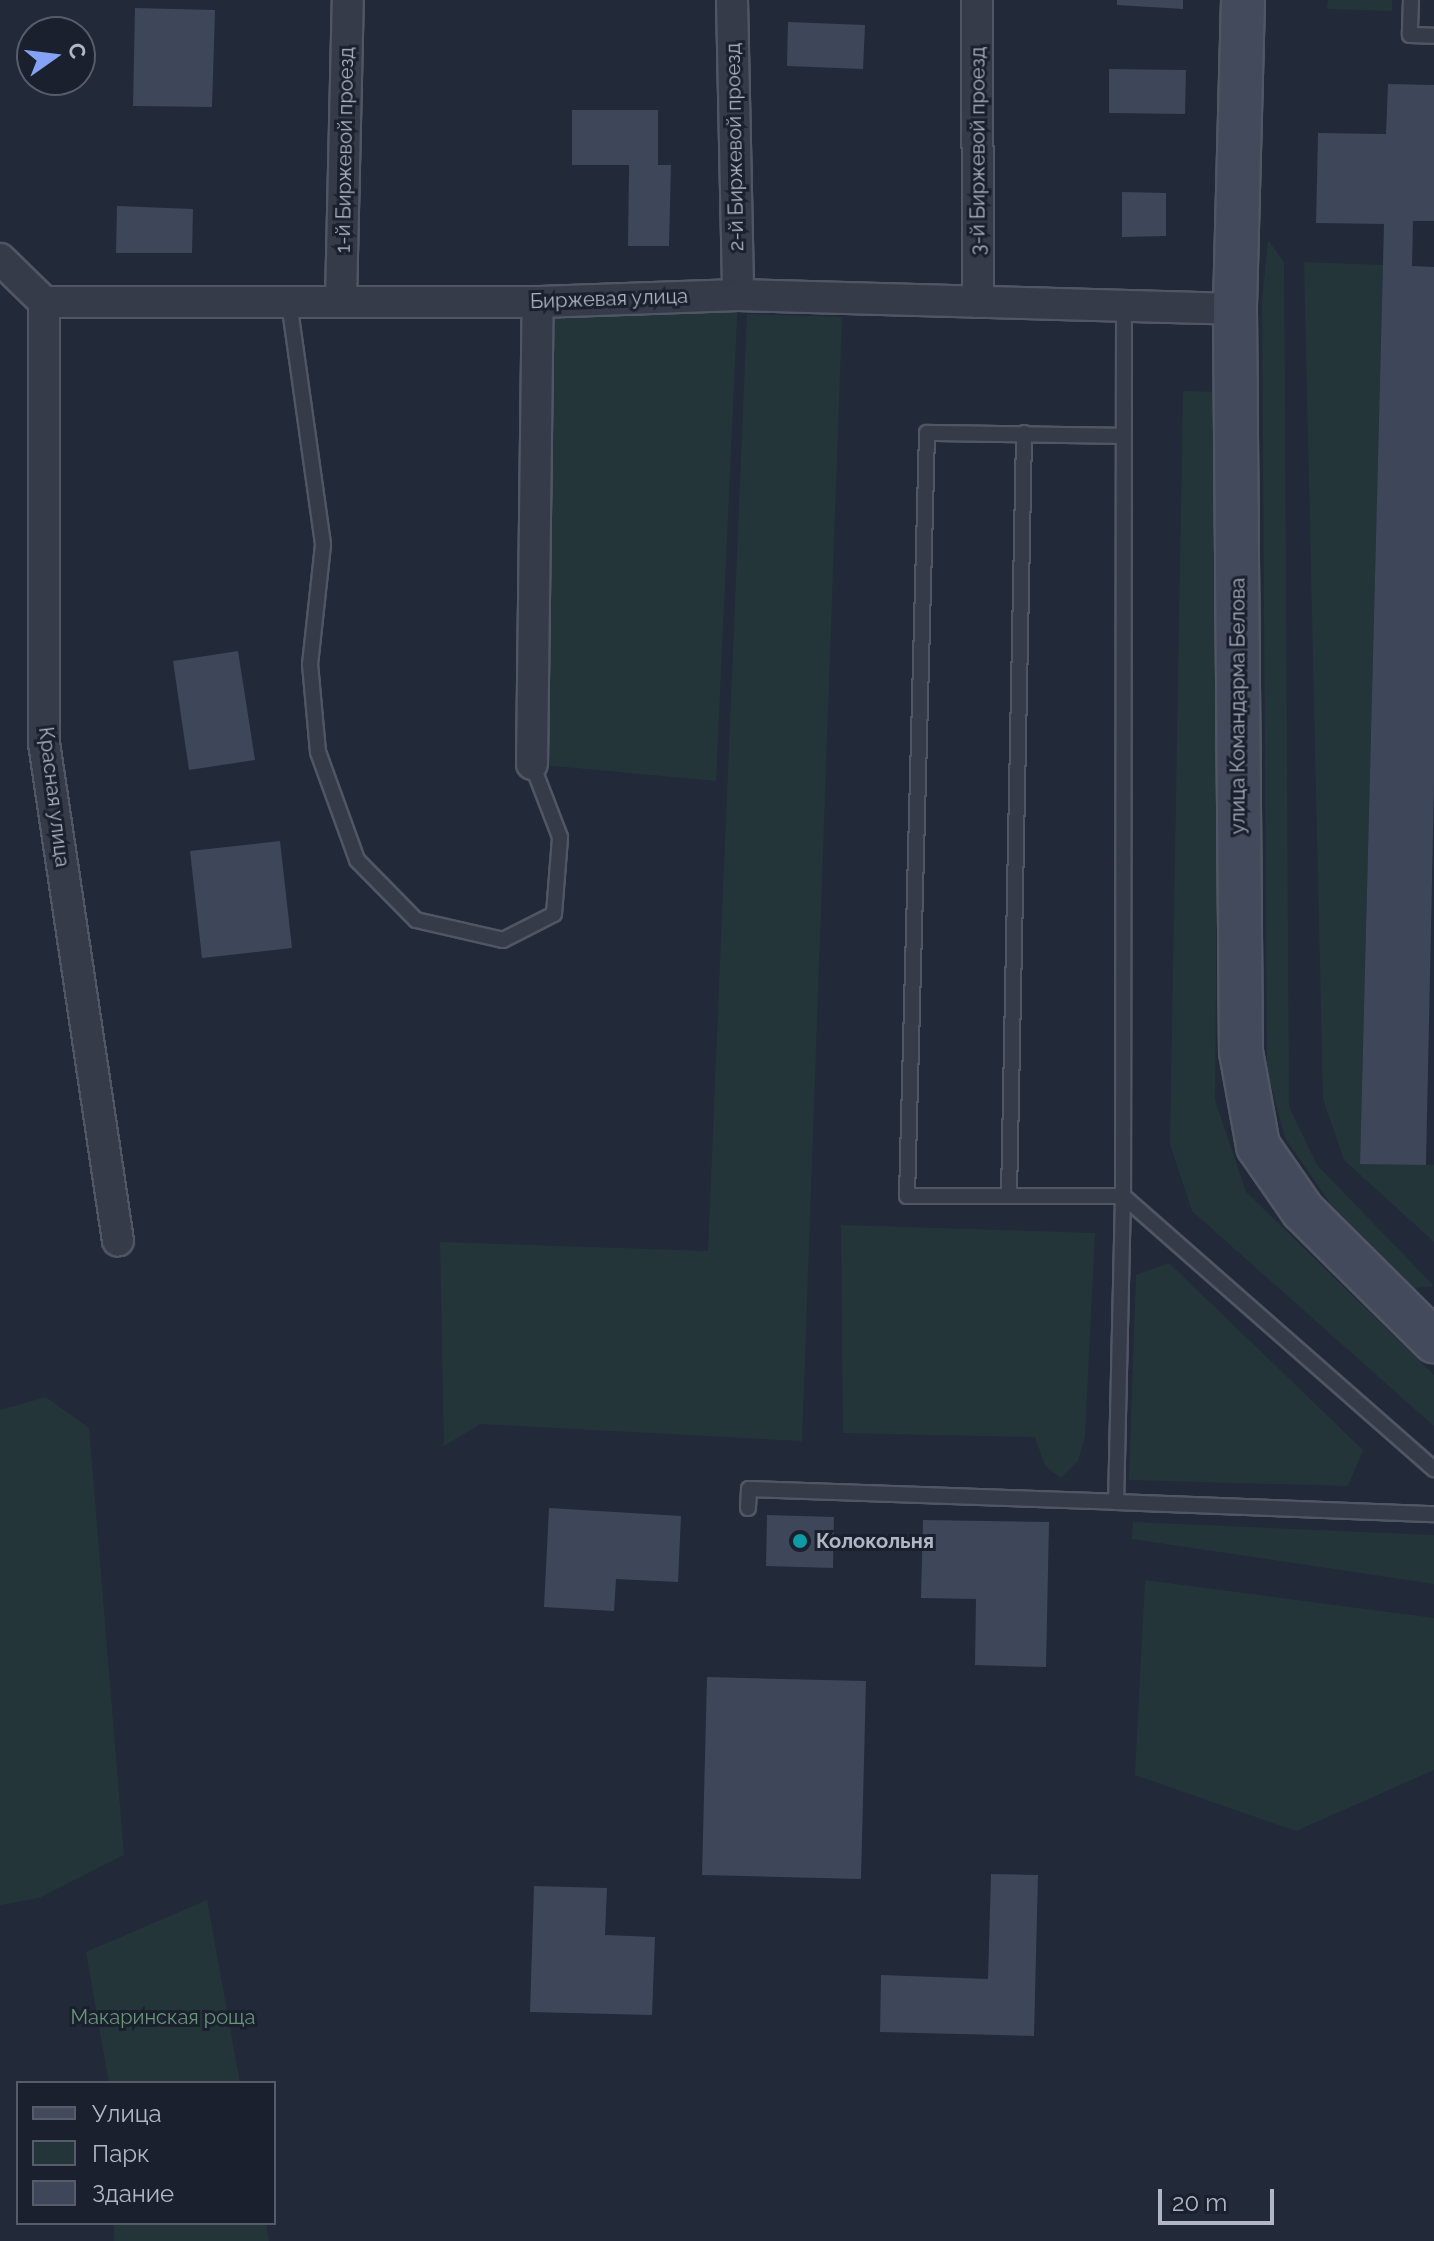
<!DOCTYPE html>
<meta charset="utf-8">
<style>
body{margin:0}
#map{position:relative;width:1434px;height:2241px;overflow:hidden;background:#222939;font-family:Raleway,sans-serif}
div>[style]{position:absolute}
.green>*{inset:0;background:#24353a}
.building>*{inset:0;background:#3e4659}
.roads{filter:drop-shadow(2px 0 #505664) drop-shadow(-2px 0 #505664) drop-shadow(0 2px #505664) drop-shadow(0 -2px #505664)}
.lane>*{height:14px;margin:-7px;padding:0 7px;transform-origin:7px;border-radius:7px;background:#353b49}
.street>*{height:30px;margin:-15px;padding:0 15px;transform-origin:15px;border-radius:15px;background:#353b49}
.secondary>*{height:42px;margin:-21px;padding:0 21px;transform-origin:21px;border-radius:21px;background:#434a5c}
.dots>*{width:22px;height:22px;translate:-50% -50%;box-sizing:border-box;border:4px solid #1b202e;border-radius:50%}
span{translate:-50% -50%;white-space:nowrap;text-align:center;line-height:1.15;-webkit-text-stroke:6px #1b202e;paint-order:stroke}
.street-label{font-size:20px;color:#b0b6c5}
.poi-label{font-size:20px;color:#b0b6c5;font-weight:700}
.left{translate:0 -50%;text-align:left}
.park-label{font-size:20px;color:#689678}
.legend{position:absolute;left:16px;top:2081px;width:260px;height:144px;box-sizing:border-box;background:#1b202e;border:2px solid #575c6a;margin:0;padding:10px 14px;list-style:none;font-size:24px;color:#b0b6c5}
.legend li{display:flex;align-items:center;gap:16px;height:40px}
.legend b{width:40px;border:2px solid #575c6a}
.north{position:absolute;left:16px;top:16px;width:80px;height:80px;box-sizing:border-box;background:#1b202e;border:2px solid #575c6a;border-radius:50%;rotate:76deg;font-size:22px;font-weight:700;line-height:32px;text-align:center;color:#b0b6c5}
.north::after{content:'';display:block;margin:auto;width:28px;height:36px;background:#85a3f5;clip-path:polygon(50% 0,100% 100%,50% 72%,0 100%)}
.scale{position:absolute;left:1158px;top:2189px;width:116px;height:36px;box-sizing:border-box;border:4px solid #b0b6c5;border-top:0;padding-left:10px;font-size:24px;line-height:28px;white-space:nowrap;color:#b0b6c5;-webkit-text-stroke:6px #1b202e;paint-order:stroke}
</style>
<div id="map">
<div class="green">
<div style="clip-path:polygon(1328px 0,1392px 0,1392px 11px,1327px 9px)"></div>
<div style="clip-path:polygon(1268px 240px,1284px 262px,1289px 1107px,1317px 1165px,1434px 1286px,1414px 1288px,1330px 1203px,1285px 1138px,1267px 1070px,1262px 301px)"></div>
<div style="clip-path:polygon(1304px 262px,1383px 265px,1360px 1163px,1434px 1165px,1434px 1242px,1344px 1160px,1323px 1099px)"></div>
<div style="clip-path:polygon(738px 295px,716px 781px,532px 764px,538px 302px)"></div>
<div style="clip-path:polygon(747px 314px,842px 317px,802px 1441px,480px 1424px,444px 1446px,440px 1242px,708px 1251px)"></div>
<div style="clip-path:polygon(1183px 391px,1221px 392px,1215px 1100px,1246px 1192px,1434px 1375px,1434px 1426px,1192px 1211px,1170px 1144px)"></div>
<div style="clip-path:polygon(841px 1225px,1095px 1233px,1085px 1436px,1078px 1461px,1061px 1478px,1045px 1466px,1035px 1437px,843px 1433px)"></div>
<div style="clip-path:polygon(1169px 1263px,1363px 1450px,1348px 1486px,1129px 1480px,1136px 1275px)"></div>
<div style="clip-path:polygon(46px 1397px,89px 1428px,124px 1855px,39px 1898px,0 1905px,0 1410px)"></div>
<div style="clip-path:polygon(1133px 1522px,1434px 1535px,1434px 1584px,1132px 1539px)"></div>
<div style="clip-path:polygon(1145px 1580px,1434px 1618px,1434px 1770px,1296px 1831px,1135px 1775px)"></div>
<div style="clip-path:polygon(207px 1900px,240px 2083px,109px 2083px,86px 1952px)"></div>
<div style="clip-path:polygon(114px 2223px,266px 2223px,269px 2241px,114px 2241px)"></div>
</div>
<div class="building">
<div style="clip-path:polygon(1117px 0,1183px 0,1183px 9px,1117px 5px)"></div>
<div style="clip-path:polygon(135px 8px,215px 10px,212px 107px,133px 106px)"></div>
<div style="clip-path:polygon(788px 22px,865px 25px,863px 69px,787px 66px)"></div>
<div style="clip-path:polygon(1109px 69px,1186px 70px,1185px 114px,1109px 113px)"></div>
<div style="clip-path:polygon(1388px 84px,1434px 85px,1434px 221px,1413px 221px,1412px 266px,1434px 267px,1434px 785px,1426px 1165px,1360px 1164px,1384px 224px,1316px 223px,1318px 133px,1386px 134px)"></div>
<div style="clip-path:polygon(572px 110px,658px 110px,658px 165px,671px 165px,669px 246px,628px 246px,629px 165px,572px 165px)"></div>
<div style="clip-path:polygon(1122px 192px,1166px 193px,1166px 236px,1122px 237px)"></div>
<div style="clip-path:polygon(117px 206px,193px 209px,192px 253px,116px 253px)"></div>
<div style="clip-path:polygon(238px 651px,255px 760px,189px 770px,173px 661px)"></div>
<div style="clip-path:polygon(280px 841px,292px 948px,202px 958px,190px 851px)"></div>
<div style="clip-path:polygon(549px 1508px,681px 1516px,678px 1582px,616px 1579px,614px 1611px,544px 1607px)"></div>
<div style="clip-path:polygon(767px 1515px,834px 1517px,833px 1568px,766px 1566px)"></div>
<div style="clip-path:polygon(923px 1520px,1049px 1522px,1046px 1667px,975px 1665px,976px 1599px,921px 1598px)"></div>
<div style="clip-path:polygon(707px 1677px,866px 1681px,861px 1879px,702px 1875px)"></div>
<div style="clip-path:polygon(991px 1874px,1038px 1875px,1034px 2036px,880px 2032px,881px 1975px,988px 1979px)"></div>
<div style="clip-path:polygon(534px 1886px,607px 1888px,605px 1935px,655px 1937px,652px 2015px,530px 2012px)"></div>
</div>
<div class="roads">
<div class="lane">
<div style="left:1411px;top:0;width:35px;rotate:92deg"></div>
<div style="left:1410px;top:35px;width:24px;rotate:2deg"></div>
<div style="left:289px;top:302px;width:245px;rotate:82deg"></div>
<div style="left:323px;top:545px;width:120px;rotate:96.2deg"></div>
<div style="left:310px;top:664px;width:88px;rotate:84.8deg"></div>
<div style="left:318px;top:752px;width:115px;rotate:70.1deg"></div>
<div style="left:357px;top:860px;width:84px;rotate:45.5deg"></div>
<div style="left:416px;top:920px;width:89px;rotate:12.9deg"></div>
<div style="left:503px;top:940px;width:57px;rotate:-27deg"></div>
<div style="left:554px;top:914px;width:77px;rotate:-85.5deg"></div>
<div style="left:560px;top:837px;width:78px;rotate:-111deg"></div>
<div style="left:1124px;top:304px;width:892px;rotate:90.06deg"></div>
<div style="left:1123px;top:1196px;width:306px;rotate:91.3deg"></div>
<div style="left:1116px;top:1502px;width:318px;rotate:2.2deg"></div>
<div style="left:1122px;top:436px;width:195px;rotate:-179.1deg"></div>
<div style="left:927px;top:433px;width:763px;rotate:91.5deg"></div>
<div style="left:907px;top:1196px;width:216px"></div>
<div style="left:1123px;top:1196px;width:414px;rotate:41.3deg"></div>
<div style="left:1009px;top:1196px;width:763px;rotate:-88.87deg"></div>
<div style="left:748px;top:1508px;width:19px;rotate:-87deg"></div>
<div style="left:749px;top:1489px;width:367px;rotate:2deg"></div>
</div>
<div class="street">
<div style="left:732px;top:0;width:295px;rotate:88.8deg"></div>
<div style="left:977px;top:0;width:302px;rotate:89.8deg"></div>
<div style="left:0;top:259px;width:62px;rotate:44.3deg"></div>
<div style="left:44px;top:302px;width:494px"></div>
<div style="left:538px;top:302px;width:200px;rotate:-2deg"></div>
<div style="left:738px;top:295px;width:497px;rotate:1.6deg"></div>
<div style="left:341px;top:300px;width:300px;rotate:-88.7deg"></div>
<div style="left:44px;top:302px;width:441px;rotate:90deg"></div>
<div style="left:44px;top:743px;width:503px;rotate:81.55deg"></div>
<div style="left:532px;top:764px;width:462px;rotate:-89.3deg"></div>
</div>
<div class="secondary">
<div style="left:1243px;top:0;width:309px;rotate:91.5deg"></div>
<div style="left:1235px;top:309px;width:743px;rotate:89.54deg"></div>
<div style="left:1241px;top:1052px;width:96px;rotate:79.7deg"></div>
<div style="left:1258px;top:1146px;width:79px;rotate:55.3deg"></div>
<div style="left:1303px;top:1211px;width:185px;rotate:44.8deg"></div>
</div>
</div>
<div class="dots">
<div style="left:800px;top:1541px;background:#0f9aa8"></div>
</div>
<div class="street-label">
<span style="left:735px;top:147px;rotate:-91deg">2-й Биржевой проезд</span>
<span style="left:345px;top:150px;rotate:-89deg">1-й Биржевой проезд</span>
<span style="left:978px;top:151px;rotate:-90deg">3-й Биржевой проезд</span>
<span style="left:609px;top:299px;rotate:-2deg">Биржевая улица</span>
<span style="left:1238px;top:706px;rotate:-90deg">улица Командарма Белова</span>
<span style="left:54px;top:797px;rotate:83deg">Красная улица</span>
</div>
<div class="poi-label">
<span class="left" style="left:816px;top:1541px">Колокольня</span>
</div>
<div class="park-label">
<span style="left:163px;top:2017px">Макаринская роща</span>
</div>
<ul class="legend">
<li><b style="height:10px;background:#434a5c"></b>Улица</li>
<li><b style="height:22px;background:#24353a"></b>Парк</li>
<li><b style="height:22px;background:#3e4659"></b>Здание</li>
</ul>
<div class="north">С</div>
<div class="scale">20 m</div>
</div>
